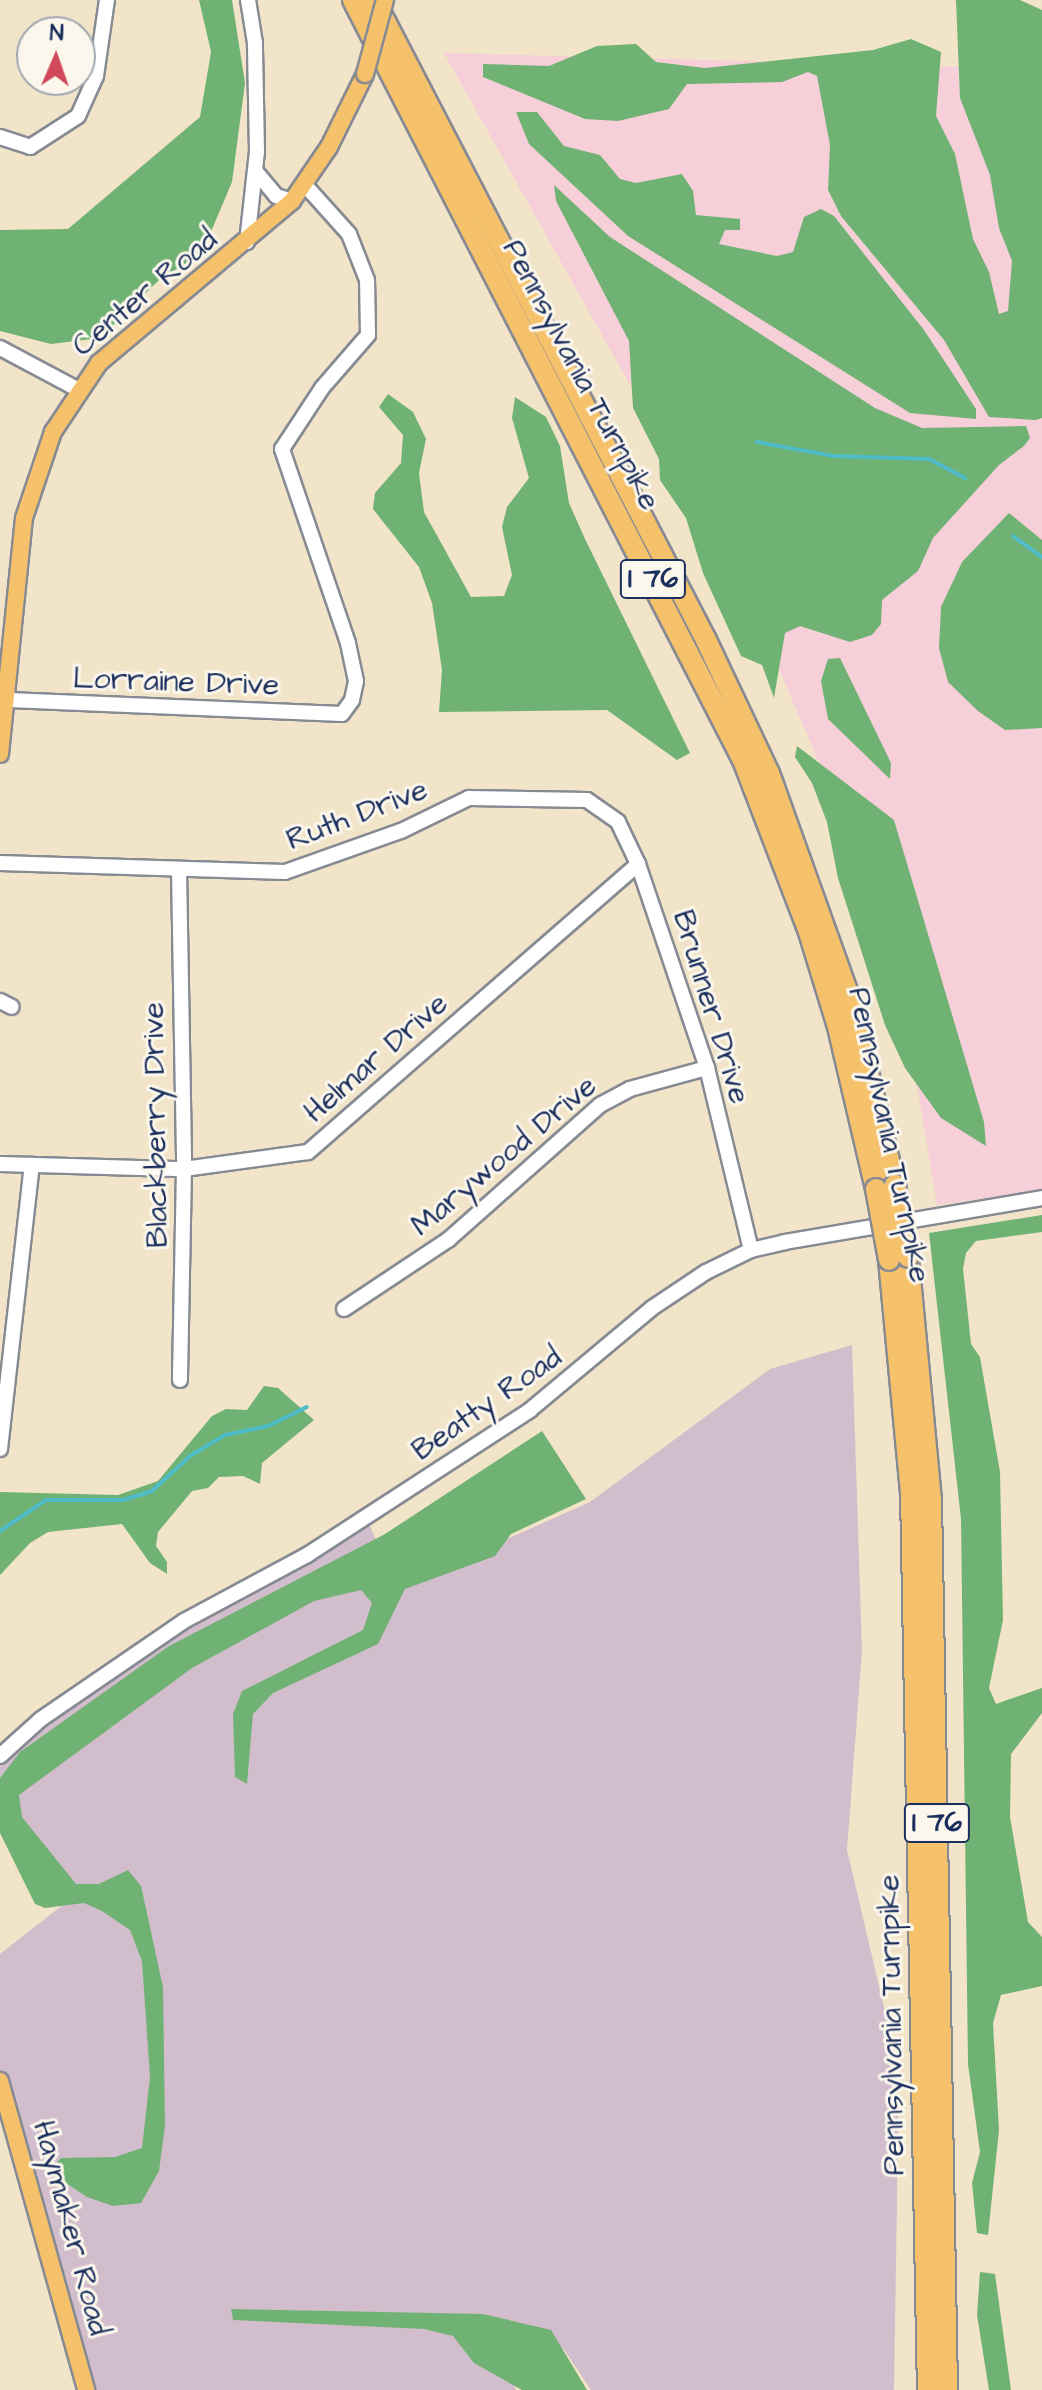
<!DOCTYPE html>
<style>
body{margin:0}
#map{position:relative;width:1042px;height:2390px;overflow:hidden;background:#f1e4c8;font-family:"Architects Daughter",sans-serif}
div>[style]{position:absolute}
.built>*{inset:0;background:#f6cfd9}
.industrial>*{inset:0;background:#d1bdcb}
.forest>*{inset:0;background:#70b274}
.stream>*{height:4px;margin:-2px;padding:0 2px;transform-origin:2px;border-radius:2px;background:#4fbcc8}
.roads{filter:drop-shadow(2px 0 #868a93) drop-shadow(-2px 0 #868a93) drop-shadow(0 2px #868a93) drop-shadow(0 -2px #868a93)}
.minor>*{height:14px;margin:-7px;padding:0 7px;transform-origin:7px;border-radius:7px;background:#fff}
.major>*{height:16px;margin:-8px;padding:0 8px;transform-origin:8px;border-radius:8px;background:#f6c16b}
.highway>*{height:20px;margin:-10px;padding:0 10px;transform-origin:10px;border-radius:10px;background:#f6c16b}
.bridges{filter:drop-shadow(2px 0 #868a93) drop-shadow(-2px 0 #868a93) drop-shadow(0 2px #868a93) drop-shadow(0 -2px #868a93)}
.major-bridge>*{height:16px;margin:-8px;padding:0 8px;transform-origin:8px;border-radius:8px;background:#f6c16b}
.highway-bridge>*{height:20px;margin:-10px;padding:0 10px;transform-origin:10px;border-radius:10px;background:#f6c16b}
span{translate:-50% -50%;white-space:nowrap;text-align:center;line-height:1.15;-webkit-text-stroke:6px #fbf7ec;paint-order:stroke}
.shield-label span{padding:2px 6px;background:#fbf7ec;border:2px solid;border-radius:6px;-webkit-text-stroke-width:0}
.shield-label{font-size:28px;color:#1b2f5e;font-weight:700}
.street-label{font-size:30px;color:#1b2f5e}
.north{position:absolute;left:16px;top:16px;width:80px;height:80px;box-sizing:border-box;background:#fbf7ec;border:2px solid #a1a7b3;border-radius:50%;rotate:2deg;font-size:22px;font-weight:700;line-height:32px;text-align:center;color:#1b2f5e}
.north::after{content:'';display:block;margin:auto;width:28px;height:36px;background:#d1495b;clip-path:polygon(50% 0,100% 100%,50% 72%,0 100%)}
</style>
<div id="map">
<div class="built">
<div style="clip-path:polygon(444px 53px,1042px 69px,1042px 1190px,937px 1205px,905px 1014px,848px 830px,770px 648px,689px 490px)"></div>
</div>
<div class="industrial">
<div style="clip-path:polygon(852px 1345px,862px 1651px,847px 1850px,899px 2071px,894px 2390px,591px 2390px,563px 2348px,514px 2384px,516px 2390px,86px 2390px,0 2081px,0 1954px,64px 1904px,0 1816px,0 1756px,76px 1694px,366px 1517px,397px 1588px,590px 1502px,770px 1369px)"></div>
</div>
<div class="forest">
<div style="clip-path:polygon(199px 0,232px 0,245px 83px,232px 182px,202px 253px,158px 281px,100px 338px,51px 344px,0 331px,0 230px,68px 229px,200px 117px,211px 52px)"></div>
<div style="clip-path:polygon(956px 0,1020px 0,1042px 10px,1042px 418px,1036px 420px,989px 417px,944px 340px,841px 216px,828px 190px,830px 145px,817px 76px,808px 72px,782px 82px,687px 84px,669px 109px,618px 121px,585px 119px,483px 77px,483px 64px,549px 66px,597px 46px,636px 44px,656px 62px,705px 68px,873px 50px,911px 39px,941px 52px,936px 116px,955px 154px,973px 239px,989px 272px,999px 314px,1008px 311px,1012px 261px,999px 228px,990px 175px,960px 98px)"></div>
<div style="clip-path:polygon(516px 112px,537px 112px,564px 146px,600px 155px,620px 179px,636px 183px,682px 174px,693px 191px,696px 215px,740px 219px,740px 230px,725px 230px,719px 244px,777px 256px,793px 252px,804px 217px,821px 209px,834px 216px,924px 330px,976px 409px,976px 419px,910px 413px,628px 236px,529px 144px)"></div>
<div style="clip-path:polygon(554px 185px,610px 237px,875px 408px,922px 428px,1026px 426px,1030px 438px,1024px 446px,999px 465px,933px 538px,918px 571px,882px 600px,881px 624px,872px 635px,850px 642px,800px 626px,785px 633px,774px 698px,762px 665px,741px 656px,703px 573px,686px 518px,660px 480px,659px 459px,633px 408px,629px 341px,556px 201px)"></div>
<div style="clip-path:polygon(388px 394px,413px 412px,426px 439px,419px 473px,424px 512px,471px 597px,504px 596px,512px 575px,502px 527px,507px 507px,529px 478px,512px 418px,515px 397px,546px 417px,560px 446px,569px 503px,585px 539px,690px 753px,677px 760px,607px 710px,439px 712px,442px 670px,432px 603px,419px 567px,373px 509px,375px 493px,401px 463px,403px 435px,379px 407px)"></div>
<div style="clip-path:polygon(1009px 513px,1042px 540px,1042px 728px,1005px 730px,978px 711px,948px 682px,939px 648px,941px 607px,962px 562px)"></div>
<div style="clip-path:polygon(840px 658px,891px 763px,890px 779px,828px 719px,821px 681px,828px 659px)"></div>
<div style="clip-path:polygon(797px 746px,894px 820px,984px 1122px,986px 1146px,941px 1118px,905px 1068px,885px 1025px,838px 878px,827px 822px,812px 783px,795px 757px)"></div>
<div style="clip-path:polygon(1042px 1215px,1042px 1232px,976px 1241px,966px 1253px,963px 1269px,971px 1344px,980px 1357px,1000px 1472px,1003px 1620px,989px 1688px,996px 1704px,1042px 1688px,1042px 1713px,1011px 1754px,1010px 1817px,1028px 1922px,1042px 1937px,1042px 1986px,1001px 1995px,993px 2023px,999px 2130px,988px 2235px,977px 2233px,972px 2183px,980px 2152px,968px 2064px,961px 1519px,929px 1233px)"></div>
<div style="clip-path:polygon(264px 1386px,278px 1388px,314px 1420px,262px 1463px,260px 1484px,243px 1476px,219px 1477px,208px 1488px,192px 1491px,158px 1532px,156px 1546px,167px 1562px,167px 1574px,150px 1563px,122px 1524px,48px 1532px,30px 1543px,0 1575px,0 1492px,118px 1495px,158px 1481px,212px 1416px,226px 1409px,247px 1410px)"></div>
<div style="clip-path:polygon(542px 1431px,586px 1499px,511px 1534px,495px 1556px,405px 1589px,378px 1644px,273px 1693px,253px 1714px,247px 1784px,235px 1777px,233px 1714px,242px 1691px,363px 1630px,372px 1603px,361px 1590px,314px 1601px,192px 1668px,19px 1795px,22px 1817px,76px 1884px,99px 1884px,128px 1870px,141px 1886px,163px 1987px,165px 2126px,159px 2171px,141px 2203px,113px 2206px,87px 2197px,48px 2171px,61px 2158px,115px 2157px,142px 2148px,150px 2077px,142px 1961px,130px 1930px,102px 1911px,84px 1903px,45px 1908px,35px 1904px,0 1833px,0 1778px,20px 1752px,169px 1646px,385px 1534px)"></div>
<div style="clip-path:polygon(980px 2272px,995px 2274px,1011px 2390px,989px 2390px,977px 2315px)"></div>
<div style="clip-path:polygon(231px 2309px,483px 2314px,551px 2330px,587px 2390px,522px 2390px,474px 2363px,453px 2336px,424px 2329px,233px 2320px)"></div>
</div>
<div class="stream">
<div style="left:757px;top:442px;width:77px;rotate:10.4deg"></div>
<div style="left:833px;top:456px;width:96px;rotate:1.8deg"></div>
<div style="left:929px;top:459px;width:41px;rotate:27.8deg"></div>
<div style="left:1013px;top:536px;width:36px;rotate:36deg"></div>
<div style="left:0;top:1531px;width:55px;rotate:-34deg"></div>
<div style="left:46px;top:1500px;width:77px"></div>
<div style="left:123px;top:1500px;width:30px;rotate:-17deg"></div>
<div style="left:152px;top:1491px;width:52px;rotate:-42.6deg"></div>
<div style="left:190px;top:1456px;width:41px;rotate:-31deg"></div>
<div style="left:225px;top:1435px;width:44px;rotate:-11.8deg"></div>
<div style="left:268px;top:1426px;width:43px;rotate:-26deg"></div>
</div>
<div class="roads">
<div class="minor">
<div style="left:0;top:137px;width:32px;rotate:18deg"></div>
<div style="left:30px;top:147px;width:57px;rotate:-32.9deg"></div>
<div style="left:78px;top:116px;width:44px;rotate:-65.8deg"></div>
<div style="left:96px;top:76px;width:77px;rotate:-81.8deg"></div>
<div style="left:257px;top:173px;width:30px;rotate:50deg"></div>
<div style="left:276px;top:196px;width:17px;rotate:17deg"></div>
<div style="left:247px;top:242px;width:91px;rotate:-83.7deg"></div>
<div style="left:257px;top:152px;width:109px;rotate:-91.1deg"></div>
<div style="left:255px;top:43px;width:44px;rotate:-99.2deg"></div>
<div style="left:0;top:348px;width:87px;rotate:28deg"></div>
<div style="left:9px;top:700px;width:333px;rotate:2.4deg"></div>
<div style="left:342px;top:714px;width:17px;rotate:-54deg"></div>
<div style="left:352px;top:700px;width:19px;rotate:-78deg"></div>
<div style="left:356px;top:681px;width:39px;rotate:-102deg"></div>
<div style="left:348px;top:643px;width:205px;rotate:-108.8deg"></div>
<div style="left:282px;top:449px;width:73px;rotate:-56.7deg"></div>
<div style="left:322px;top:388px;width:70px;rotate:-49deg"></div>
<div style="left:368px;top:335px;width:55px;rotate:-91deg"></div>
<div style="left:367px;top:280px;width:49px;rotate:-111.4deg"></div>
<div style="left:349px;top:234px;width:66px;rotate:-131.9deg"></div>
<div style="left:0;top:863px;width:285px;rotate:1.8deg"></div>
<div style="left:285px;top:872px;width:123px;rotate:-19.5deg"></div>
<div style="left:401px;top:831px;width:76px;rotate:-25.9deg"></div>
<div style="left:469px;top:798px;width:118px;rotate:1deg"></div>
<div style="left:587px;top:800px;width:38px;rotate:35deg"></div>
<div style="left:618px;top:822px;width:47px;rotate:64.5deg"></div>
<div style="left:638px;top:864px;width:215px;rotate:71.3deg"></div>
<div style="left:707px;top:1068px;width:187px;rotate:76.4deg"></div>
<div style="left:179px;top:870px;width:299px;rotate:89deg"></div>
<div style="left:184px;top:1169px;width:211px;rotate:91.1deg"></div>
<div style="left:0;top:1001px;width:13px;rotate:27deg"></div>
<div style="left:0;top:1164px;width:184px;rotate:1.6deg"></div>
<div style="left:184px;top:1169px;width:125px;rotate:-7.8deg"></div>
<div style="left:308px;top:1152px;width:438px;rotate:-41.1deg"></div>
<div style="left:344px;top:1309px;width:125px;rotate:-33.6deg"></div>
<div style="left:448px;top:1240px;width:203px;rotate:-41.6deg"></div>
<div style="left:600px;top:1105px;width:34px;rotate:-28deg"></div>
<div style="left:630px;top:1089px;width:80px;rotate:-15.3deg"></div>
<div style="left:0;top:1449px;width:286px;rotate:-83.6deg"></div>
<div style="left:0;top:1756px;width:55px;rotate:-42.1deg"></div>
<div style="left:41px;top:1719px;width:173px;rotate:-34.4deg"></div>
<div style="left:184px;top:1621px;width:140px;rotate:-28.2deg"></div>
<div style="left:307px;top:1555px;width:266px;rotate:-33deg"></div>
<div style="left:530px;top:1410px;width:159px;rotate:-39.9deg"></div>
<div style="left:652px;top:1308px;width:65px;rotate:-33.7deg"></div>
<div style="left:706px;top:1272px;width:50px;rotate:-26.1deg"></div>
<div style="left:751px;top:1250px;width:35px;rotate:-13deg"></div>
<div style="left:785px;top:1242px;width:261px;rotate:-9.7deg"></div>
</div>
<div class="major">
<div style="left:0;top:754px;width:237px;rotate:-84.2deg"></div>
<div style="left:24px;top:518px;width:91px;rotate:-71.4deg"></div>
<div style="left:53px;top:432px;width:83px;rotate:-56.3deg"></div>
<div style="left:99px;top:363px;width:252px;rotate:-40deg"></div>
<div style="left:292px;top:201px;width:65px;rotate:-55.6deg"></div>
<div style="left:329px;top:147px;width:81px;rotate:-63.7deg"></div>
<div style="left:0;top:2081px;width:321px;rotate:74.4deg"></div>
</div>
<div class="highway">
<div style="left:353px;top:0;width:854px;rotate:62.84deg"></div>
<div style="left:743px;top:760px;width:184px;rotate:69deg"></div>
<div style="left:809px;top:932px;width:99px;rotate:73deg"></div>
<div style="left:838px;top:1027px;width:166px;rotate:76.8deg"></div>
<div style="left:374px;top:0;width:721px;rotate:62.58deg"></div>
<div style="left:706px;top:640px;width:147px;rotate:64.7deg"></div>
<div style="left:769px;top:773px;width:246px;rotate:70.3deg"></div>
<div style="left:852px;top:1005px;width:185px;rotate:76.6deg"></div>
<div style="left:908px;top:1257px;width:243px;rotate:84.6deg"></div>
<div style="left:931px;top:1499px;width:891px;rotate:88.97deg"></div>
<div style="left:889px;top:1260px;width:233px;rotate:84.6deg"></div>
<div style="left:911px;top:1492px;width:898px;rotate:88.92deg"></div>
</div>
</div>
<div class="bridges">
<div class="major-bridge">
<div style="left:365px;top:74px;width:77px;rotate:-74.9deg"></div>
</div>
<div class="highway-bridge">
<div style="left:895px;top:1185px;width:73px;rotate:79.8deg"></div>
<div style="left:876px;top:1189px;width:72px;rotate:79.6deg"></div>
</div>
</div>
<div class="shield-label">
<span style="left:653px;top:579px">I 76</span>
<span style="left:937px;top:1823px">I 76</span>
</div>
<div class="street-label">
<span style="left:145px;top:293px;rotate:-40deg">Center Road</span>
<span style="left:581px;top:375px;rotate:62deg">Pennsylvania Turnpike</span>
<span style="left:176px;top:682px;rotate:2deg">Lorraine Drive</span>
<span style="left:357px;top:815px;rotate:-21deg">Ruth Drive</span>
<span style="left:711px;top:1007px;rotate:73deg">Brunner Drive</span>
<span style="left:376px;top:1058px;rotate:-41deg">Helmar Drive</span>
<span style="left:156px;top:1125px;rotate:-91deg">Blackberry Drive</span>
<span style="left:889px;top:1135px;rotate:78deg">Pennsylvania Turnpike</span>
<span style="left:504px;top:1156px;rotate:-40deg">Marywood Drive</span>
<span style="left:487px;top:1404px;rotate:-35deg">Beatty Road</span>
<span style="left:892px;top:2025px;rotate:-91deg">Pennsylvania Turnpike</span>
<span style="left:71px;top:2228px;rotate:75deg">Haymaker Road</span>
</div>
<div class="north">N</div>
</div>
